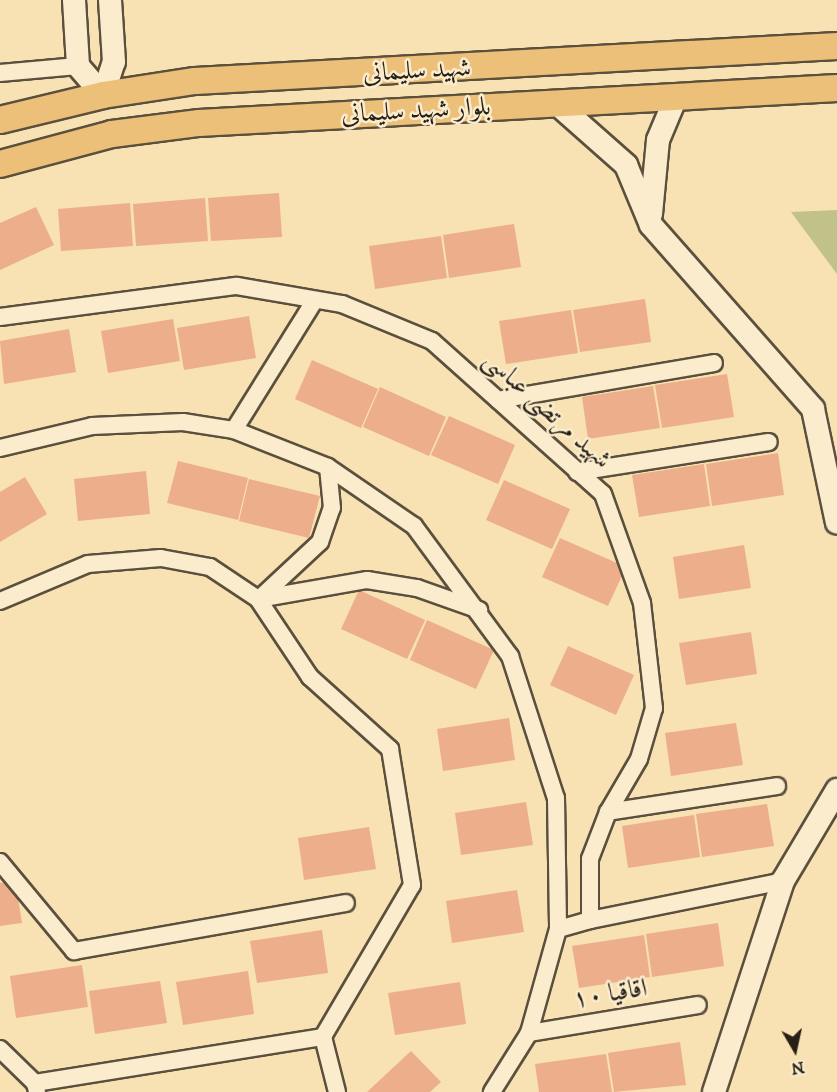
<!DOCTYPE html>
<meta charset="utf-8">
<style>
body{margin:0}
#map{position:relative;width:837px;height:1092px;overflow:hidden;background:#f8e1b2;font-family:"IM FELL DW Pica",Amiri,serif}
div>[style]{position:absolute}
.green>*{inset:0;background:#c0c28a}
.building>*{inset:0;background:#ecae8b}
.roads{filter:drop-shadow(2px 0 #5b503d) drop-shadow(-2px 0 #5b503d) drop-shadow(0 2px #5b503d) drop-shadow(0 -2px #5b503d)}
.street>*{height:16px;margin:-8px;padding:0 8px;transform-origin:8px;border-radius:8px;background:#faeccd}
.secondary>*{height:22px;margin:-11px;padding:0 11px;transform-origin:11px;border-radius:11px;background:#faeccd}
.primary>*{height:26px;margin:-13px;padding:0 13px;transform-origin:13px;border-radius:13px;background:#ecc079}
span{translate:-50% -50%;white-space:nowrap;text-align:center;line-height:1.15;-webkit-text-stroke:5px #faeccd;paint-order:stroke}
.street-label{font-size:26px;color:#271f16}
.north{position:absolute;left:765px;top:1020px;width:60px;height:60px;-webkit-text-stroke:4px #faeccd;paint-order:stroke;rotate:171deg;font-size:16px;font-weight:700;line-height:24px;text-align:center;color:#271f16}
.north::after{content:'';display:block;margin:auto;width:21px;height:27px;background:#271f16;clip-path:polygon(50% 0,100% 100%,50% 72%,0 100%)}
</style>
<div id="map">
<div class="green">
<div style="clip-path:polygon(837px 210px,837px 274px,791px 212px)"></div>
</div>
<div class="building">
<div style="clip-path:polygon(279px 193px,282px 237px,211px 241px,208px 198px)"></div>
<div style="clip-path:polygon(205px 198px,208px 241px,136px 246px,133px 204px)"></div>
<div style="clip-path:polygon(130px 203px,133px 246px,61px 251px,58px 209px)"></div>
<div style="clip-path:polygon(36px 207px,54px 245px,0 270px,0 223px)"></div>
<div style="clip-path:polygon(514px 224px,521px 267px,449px 278px,443px 235px)"></div>
<div style="clip-path:polygon(441px 236px,447px 278px,375px 289px,369px 246px)"></div>
<div style="clip-path:polygon(645px 299px,651px 342px,580px 352px,573px 310px)"></div>
<div style="clip-path:polygon(571px 310px,578px 353px,506px 364px,499px 321px)"></div>
<div style="clip-path:polygon(249px 316px,256px 358px,184px 370px,177px 328px)"></div>
<div style="clip-path:polygon(173px 319px,180px 361px,108px 373px,101px 331px)"></div>
<div style="clip-path:polygon(69px 329px,76px 372px,4px 384px,0 341px)"></div>
<div style="clip-path:polygon(312px 360px,378px 389px,361px 428px,295px 399px)"></div>
<div style="clip-path:polygon(727px 374px,734px 417px,662px 428px,655px 385px)"></div>
<div style="clip-path:polygon(653px 386px,660px 428px,588px 439px,582px 397px)"></div>
<div style="clip-path:polygon(380px 387px,446px 417px,429px 456px,363px 427px)"></div>
<div style="clip-path:polygon(449px 416px,515px 445px,498px 484px,431px 455px)"></div>
<div style="clip-path:polygon(778px 453px,784px 495px,712px 506px,706px 464px)"></div>
<div style="clip-path:polygon(178px 461px,248px 478px,238px 520px,167px 503px)"></div>
<div style="clip-path:polygon(704px 464px,710px 506px,639px 517px,632px 475px)"></div>
<div style="clip-path:polygon(146px 471px,150px 514px,78px 521px,74px 479px)"></div>
<div style="clip-path:polygon(25px 477px,47px 514px,0 542px,0 492px)"></div>
<div style="clip-path:polygon(249px 479px,320px 496px,309px 538px,239px 521px)"></div>
<div style="clip-path:polygon(504px 480px,570px 509px,552px 549px,486px 520px)"></div>
<div style="clip-path:polygon(560px 538px,626px 567px,608px 606px,542px 577px)"></div>
<div style="clip-path:polygon(744px 545px,751px 588px,679px 599px,673px 557px)"></div>
<div style="clip-path:polygon(359px 590px,425px 620px,407px 659px,341px 629px)"></div>
<div style="clip-path:polygon(427px 620px,494px 650px,476px 689px,410px 660px)"></div>
<div style="clip-path:polygon(751px 632px,757px 674px,686px 685px,679px 643px)"></div>
<div style="clip-path:polygon(568px 646px,634px 675px,616px 715px,550px 685px)"></div>
<div style="clip-path:polygon(509px 718px,515px 760px,443px 771px,437px 729px)"></div>
<div style="clip-path:polygon(736px 723px,743px 765px,671px 776px,665px 733px)"></div>
<div style="clip-path:polygon(526px 802px,533px 845px,461px 855px,455px 813px)"></div>
<div style="clip-path:polygon(767px 804px,774px 846px,702px 857px,696px 814px)"></div>
<div style="clip-path:polygon(694px 815px,700px 857px,628px 868px,622px 826px)"></div>
<div style="clip-path:polygon(369px 827px,376px 869px,304px 880px,298px 838px)"></div>
<div style="clip-path:polygon(15px 880px,22px 923px,0 926px,0 883px)"></div>
<div style="clip-path:polygon(517px 890px,524px 932px,452px 943px,446px 901px)"></div>
<div style="clip-path:polygon(718px 923px,724px 966px,652px 977px,646px 934px)"></div>
<div style="clip-path:polygon(322px 930px,328px 973px,257px 983px,250px 941px)"></div>
<div style="clip-path:polygon(644px 935px,650px 977px,579px 988px,572px 946px)"></div>
<div style="clip-path:polygon(82px 965px,88px 1007px,16px 1018px,10px 976px)"></div>
<div style="clip-path:polygon(248px 971px,254px 1014px,183px 1025px,176px 982px)"></div>
<div style="clip-path:polygon(160px 981px,167px 1023px,95px 1034px,89px 991px)"></div>
<div style="clip-path:polygon(460px 982px,466px 1024px,395px 1035px,388px 993px)"></div>
<div style="clip-path:polygon(680px 1042px,686px 1085px,614px 1092px,608px 1053px)"></div>
<div style="clip-path:polygon(411px 1051px,441px 1082px,430px 1092px,367px 1092px)"></div>
<div style="clip-path:polygon(606px 1054px,612px 1092px,539px 1092px,535px 1064px)"></div>
</div>
<div class="roads">
<div class="street">
<div style="left:0;top:73px;width:78px;rotate:-5.1deg"></div>
<div style="left:0;top:317px;width:239px;rotate:-7.5deg"></div>
<div style="left:237px;top:286px;width:107px;rotate:9.7deg"></div>
<div style="left:342px;top:304px;width:97px;rotate:22.3deg"></div>
<div style="left:432px;top:341px;width:229px;rotate:41.8deg"></div>
<div style="left:603px;top:494px;width:116px;rotate:70.3deg"></div>
<div style="left:642px;top:603px;width:106px;rotate:83.5deg"></div>
<div style="left:654px;top:708px;width:53px;rotate:106.4deg"></div>
<div style="left:639px;top:759px;width:61px;rotate:120.3deg"></div>
<div style="left:608px;top:812px;width:50px;rotate:111deg"></div>
<div style="left:590px;top:859px;width:61px;rotate:90deg"></div>
<div style="left:590px;top:920px;width:33px;rotate:164deg"></div>
<div style="left:558px;top:929px;width:108px;rotate:105.6deg"></div>
<div style="left:529px;top:1033px;width:70px;rotate:122.1deg"></div>
<div style="left:498px;top:400px;width:219px;rotate:-9.7deg"></div>
<div style="left:234px;top:430px;width:153px;rotate:-58.1deg"></div>
<div style="left:0;top:448px;width:95px;rotate:-13.4deg"></div>
<div style="left:92px;top:426px;width:91px;rotate:-2.5deg"></div>
<div style="left:183px;top:422px;width:52px;rotate:8.9deg"></div>
<div style="left:234px;top:430px;width:101px;rotate:21.5deg"></div>
<div style="left:328px;top:467px;width:104px;rotate:34.5deg"></div>
<div style="left:414px;top:526px;width:162px;rotate:53.6deg"></div>
<div style="left:510px;top:656px;width:149px;rotate:72.1deg"></div>
<div style="left:556px;top:798px;width:131px;rotate:89.1deg"></div>
<div style="left:577px;top:472px;width:194px;rotate:-8.9deg"></div>
<div style="left:261px;top:597px;width:81px;rotate:-43deg"></div>
<div style="left:320px;top:542px;width:36px;rotate:-71deg"></div>
<div style="left:332px;top:508px;width:41px;rotate:-95.6deg"></div>
<div style="left:258px;top:599px;width:111px;rotate:-9.9deg"></div>
<div style="left:367px;top:580px;width:51px;rotate:9.1deg"></div>
<div style="left:417px;top:588px;width:66px;rotate:19.5deg"></div>
<div style="left:0;top:601px;width:95px;rotate:-22.8deg"></div>
<div style="left:88px;top:564px;width:73px;rotate:-4.7deg"></div>
<div style="left:161px;top:558px;width:50px;rotate:10.4deg"></div>
<div style="left:210px;top:567px;width:58px;rotate:33.7deg"></div>
<div style="left:258px;top:599px;width:94px;rotate:56.3deg"></div>
<div style="left:310px;top:677px;width:108px;rotate:42deg"></div>
<div style="left:390px;top:749px;width:138px;rotate:80.8deg"></div>
<div style="left:412px;top:885px;width:176px;rotate:120.4deg"></div>
<div style="left:323px;top:1037px;width:57px;rotate:75.7deg"></div>
<div style="left:608px;top:812px;width:171px;rotate:-8.7deg"></div>
<div style="left:0;top:862px;width:116px;rotate:50.3deg"></div>
<div style="left:74px;top:951px;width:276px;rotate:-10deg"></div>
<div style="left:590px;top:920px;width:197px;rotate:-11.4deg"></div>
<div style="left:529px;top:1033px;width:171px;rotate:-9.4deg"></div>
<div style="left:0;top:1049px;width:49px;rotate:44.2deg"></div>
<div style="left:35px;top:1083px;width:9px;rotate:77deg"></div>
<div style="left:35px;top:1083px;width:292px;rotate:-9.1deg"></div>
</div>
<div class="secondary">
<div style="left:74px;top:0;width:66px;rotate:86.5deg"></div>
<div style="left:78px;top:66px;width:38px;rotate:49deg"></div>
<div style="left:103px;top:95px;width:35px;rotate:-72deg"></div>
<div style="left:114px;top:62px;width:62px;rotate:-93.7deg"></div>
<div style="left:556px;top:103px;width:94px;rotate:41.5deg"></div>
<div style="left:626px;top:165px;width:65px;rotate:67.4deg"></div>
<div style="left:651px;top:225px;width:245px;rotate:48.6deg"></div>
<div style="left:813px;top:409px;width:116px;rotate:78.1deg"></div>
<div style="left:651px;top:214px;width:74px;rotate:-84.6deg"></div>
<div style="left:658px;top:140px;width:47px;rotate:-67.3deg"></div>
<div style="left:714px;top:1092px;width:222px;rotate:-71.9deg"></div>
<div style="left:783px;top:881px;width:106px;rotate:-59.3deg"></div>
</div>
<div class="primary">
<div style="left:0;top:120px;width:106px;rotate:-13.6deg"></div>
<div style="left:103px;top:95px;width:93px;rotate:-8.7deg"></div>
<div style="left:195px;top:81px;width:643px;rotate:-3.12deg"></div>
<div style="left:0;top:164px;width:116px;rotate:-15deg"></div>
<div style="left:112px;top:134px;width:88px;rotate:-7.2deg"></div>
<div style="left:199px;top:123px;width:639px;rotate:-3.14deg"></div>
</div>
</div>
<div class="street-label">
<span style="left:417px;top:71px;rotate:-3deg">شهید سلیمانی</span>
<span style="left:416px;top:111px;rotate:-3deg">بلوار شهید سلیمانی</span>
<span style="left:547px;top:410px;rotate:42deg">شهید مرتضی عباسی</span>
<span style="left:610px;top:994px;rotate:-9deg">اقاقیا ۱۰</span>
</div>
<div class="north">N</div>
</div>
